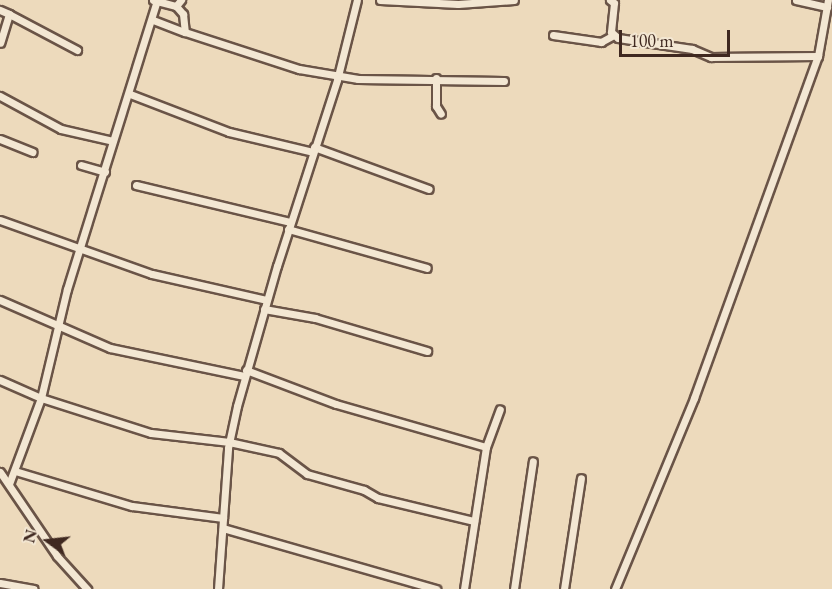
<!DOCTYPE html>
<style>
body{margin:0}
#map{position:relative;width:832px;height:589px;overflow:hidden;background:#eddabc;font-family:"EB Garamond",serif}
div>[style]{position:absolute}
.roads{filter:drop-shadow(2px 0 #6a5447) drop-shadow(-2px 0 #6a5447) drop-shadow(0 2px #6a5447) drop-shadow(0 -2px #6a5447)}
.street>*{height:7px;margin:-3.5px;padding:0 3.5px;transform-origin:3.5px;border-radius:3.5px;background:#f3e7d3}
span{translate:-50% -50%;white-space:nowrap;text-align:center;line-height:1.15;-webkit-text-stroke:4.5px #f3e7d3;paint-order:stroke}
.north{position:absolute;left:18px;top:511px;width:60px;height:60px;-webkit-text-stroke:4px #f3e7d3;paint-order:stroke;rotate:285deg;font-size:16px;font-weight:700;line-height:24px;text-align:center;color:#3f2820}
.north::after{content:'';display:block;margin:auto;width:21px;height:27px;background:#3f2820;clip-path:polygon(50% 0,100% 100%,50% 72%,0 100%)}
.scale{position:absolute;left:619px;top:30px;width:111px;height:27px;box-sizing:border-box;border:3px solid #3f2820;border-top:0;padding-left:8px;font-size:18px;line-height:21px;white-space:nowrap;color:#3f2820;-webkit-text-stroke:4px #f3e7d3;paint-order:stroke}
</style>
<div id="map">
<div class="roads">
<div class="street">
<div style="left:153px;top:0;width:24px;rotate:15deg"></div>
<div style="left:176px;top:6px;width:8px;rotate:-50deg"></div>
<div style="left:380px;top:0;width:78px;rotate:2.9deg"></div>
<div style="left:458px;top:4px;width:56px;rotate:-4.1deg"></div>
<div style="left:610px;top:0;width:5px;rotate:37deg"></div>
<div style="left:614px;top:3px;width:29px;rotate:96deg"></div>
<div style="left:611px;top:32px;width:9px;rotate:41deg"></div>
<div style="left:618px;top:38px;width:75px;rotate:8.5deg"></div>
<div style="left:692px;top:49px;width:21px;rotate:23deg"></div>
<div style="left:711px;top:57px;width:107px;rotate:-0.5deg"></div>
<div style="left:796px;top:0;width:32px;rotate:13deg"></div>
<div style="left:176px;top:6px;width:11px;rotate:49deg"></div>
<div style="left:183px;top:14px;width:18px;rotate:84deg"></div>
<div style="left:185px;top:32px;width:120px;rotate:18deg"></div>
<div style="left:299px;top:69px;width:60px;rotate:9.6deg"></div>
<div style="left:358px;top:79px;width:146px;rotate:0.8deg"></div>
<div style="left:0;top:10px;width:10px;rotate:24deg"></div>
<div style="left:9px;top:14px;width:30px;rotate:107deg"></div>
<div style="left:9px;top:14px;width:77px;rotate:27.9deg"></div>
<div style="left:153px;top:20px;width:34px;rotate:21deg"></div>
<div style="left:553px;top:35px;width:49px;rotate:8.3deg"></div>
<div style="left:601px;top:42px;width:13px;rotate:-29deg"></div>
<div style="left:436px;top:78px;width:28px;rotate:90deg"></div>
<div style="left:436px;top:106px;width:9px;rotate:58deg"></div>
<div style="left:130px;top:94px;width:106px;rotate:21deg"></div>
<div style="left:229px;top:132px;width:86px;rotate:13.4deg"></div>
<div style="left:0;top:96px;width:69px;rotate:28.4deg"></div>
<div style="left:61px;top:129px;width:53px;rotate:13deg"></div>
<div style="left:0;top:139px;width:35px;rotate:22deg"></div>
<div style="left:314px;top:147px;width:122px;rotate:20.1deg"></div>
<div style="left:81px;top:165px;width:25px;rotate:16deg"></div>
<div style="left:136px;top:185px;width:158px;rotate:13.5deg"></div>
<div style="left:0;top:220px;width:161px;rotate:19.6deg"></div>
<div style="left:152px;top:274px;width:117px;rotate:12.8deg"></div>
<div style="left:288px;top:229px;width:144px;rotate:15.7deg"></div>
<div style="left:0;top:300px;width:120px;rotate:23.6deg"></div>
<div style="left:110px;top:348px;width:137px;rotate:11.8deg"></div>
<div style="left:264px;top:309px;width:52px;rotate:10deg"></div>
<div style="left:315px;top:318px;width:117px;rotate:16.4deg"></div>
<div style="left:246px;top:370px;width:96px;rotate:20.7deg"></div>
<div style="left:336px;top:404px;width:156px;rotate:16deg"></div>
<div style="left:0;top:380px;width:45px;rotate:23.7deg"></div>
<div style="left:41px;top:398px;width:115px;rotate:17.7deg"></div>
<div style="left:151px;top:433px;width:79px;rotate:6.6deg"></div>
<div style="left:229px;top:442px;width:51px;rotate:12.4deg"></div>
<div style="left:279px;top:453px;width:35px;rotate:37deg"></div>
<div style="left:307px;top:474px;width:59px;rotate:15.7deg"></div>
<div style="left:364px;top:490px;width:16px;rotate:30deg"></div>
<div style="left:378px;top:498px;width:99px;rotate:13.5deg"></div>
<div style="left:15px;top:471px;width:122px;rotate:16.7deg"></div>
<div style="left:132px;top:506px;width:92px;rotate:7.5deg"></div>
<div style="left:0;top:472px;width:102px;rotate:55.8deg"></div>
<div style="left:57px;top:556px;width:45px;rotate:47.7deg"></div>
<div style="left:9px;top:484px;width:92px;rotate:-69.6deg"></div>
<div style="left:41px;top:398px;width:112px;rotate:-76.6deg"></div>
<div style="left:67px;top:289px;width:299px;rotate:-72.7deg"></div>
<div style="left:223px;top:528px;width:222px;rotate:16deg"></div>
<div style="left:0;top:583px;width:34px;rotate:10deg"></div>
<div style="left:218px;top:589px;width:141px;rotate:-85.9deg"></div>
<div style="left:228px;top:448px;width:43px;rotate:-77.9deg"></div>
<div style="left:237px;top:406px;width:146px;rotate:-74.1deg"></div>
<div style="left:277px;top:266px;width:195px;rotate:-72.1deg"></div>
<div style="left:337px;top:80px;width:82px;rotate:-76deg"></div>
<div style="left:464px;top:589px;width:144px;rotate:-81.2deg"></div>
<div style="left:486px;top:447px;width:40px;rotate:-69.8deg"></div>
<div style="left:514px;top:589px;width:129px;rotate:-81.6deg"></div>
<div style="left:564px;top:589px;width:112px;rotate:-81.3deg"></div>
<div style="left:615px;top:589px;width:207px;rotate:-67.5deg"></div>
<div style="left:694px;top:398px;width:364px;rotate:-70.1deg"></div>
<div style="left:818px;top:56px;width:57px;rotate:-79.9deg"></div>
</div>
</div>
<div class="north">N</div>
<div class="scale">100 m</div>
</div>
